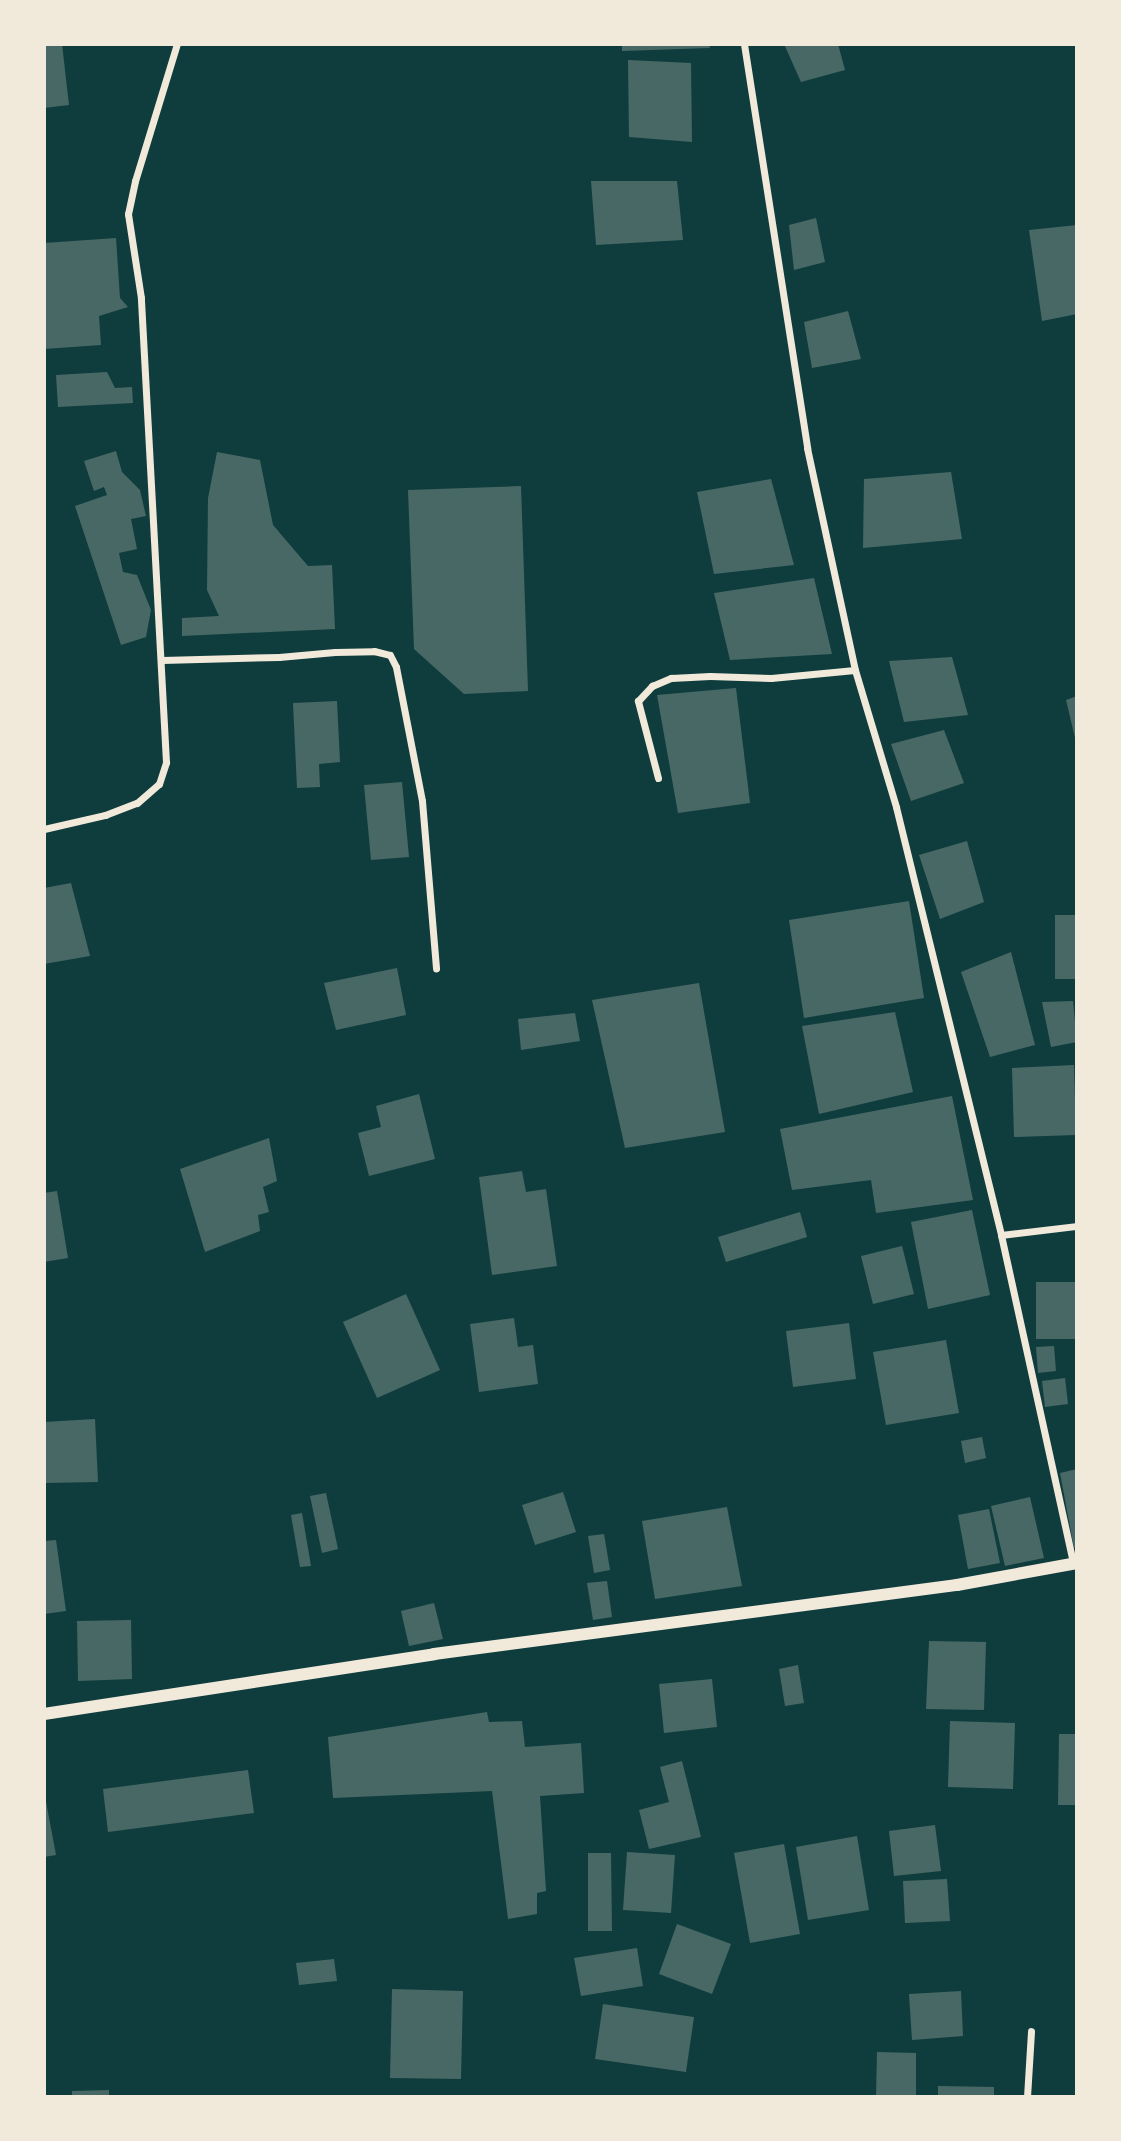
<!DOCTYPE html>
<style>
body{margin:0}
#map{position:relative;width:1121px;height:2141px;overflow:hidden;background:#0f3d3e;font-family:"Work Sans",sans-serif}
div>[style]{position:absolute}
.building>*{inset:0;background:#486865}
.minor>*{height:7px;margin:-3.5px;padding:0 3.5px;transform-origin:3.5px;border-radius:3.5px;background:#f1e9da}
.tertiary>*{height:12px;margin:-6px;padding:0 6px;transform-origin:6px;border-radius:6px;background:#f1e9da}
span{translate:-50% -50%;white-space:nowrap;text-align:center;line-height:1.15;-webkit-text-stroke:5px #f1e9da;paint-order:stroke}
.frame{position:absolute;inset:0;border:46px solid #f1e9da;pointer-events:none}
</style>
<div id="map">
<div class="building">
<div style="clip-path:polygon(44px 44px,62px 44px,69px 105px,44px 108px)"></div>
<div style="clip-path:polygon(622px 44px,709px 44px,710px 48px,622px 51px)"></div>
<div style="clip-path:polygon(784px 44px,838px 44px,845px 70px,801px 82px)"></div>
<div style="clip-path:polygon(628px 60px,691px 63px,692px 142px,629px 137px)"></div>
<div style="clip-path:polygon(591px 181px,677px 181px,683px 240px,596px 245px)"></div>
<div style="clip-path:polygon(816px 218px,825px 262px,794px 270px,789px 225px)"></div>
<div style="clip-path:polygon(1077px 225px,1077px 314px,1042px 321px,1029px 230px)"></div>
<div style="clip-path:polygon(116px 238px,120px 298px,128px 307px,99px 316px,101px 345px,44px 349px,44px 243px)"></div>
<div style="clip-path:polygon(848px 311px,861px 359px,812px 368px,804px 322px)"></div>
<div style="clip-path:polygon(107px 372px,115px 388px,132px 387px,133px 403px,58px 407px,56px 375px)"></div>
<div style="clip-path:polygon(116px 451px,122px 472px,140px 490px,146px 516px,131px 519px,137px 549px,119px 553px,123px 572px,137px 575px,151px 610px,146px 637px,121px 645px,75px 506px,107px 495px,104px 487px,94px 491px,84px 461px)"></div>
<div style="clip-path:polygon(217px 452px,260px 460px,273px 525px,308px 566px,332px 565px,335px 629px,182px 636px,182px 618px,219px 616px,207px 590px,208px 498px)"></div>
<div style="clip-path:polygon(951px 472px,962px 539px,863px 548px,864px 479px)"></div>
<div style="clip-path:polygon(771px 479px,794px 565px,714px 574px,697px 492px)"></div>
<div style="clip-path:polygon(521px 486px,528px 691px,464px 694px,414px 649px,408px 490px)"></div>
<div style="clip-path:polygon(814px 578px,832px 654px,730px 660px,714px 593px)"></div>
<div style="clip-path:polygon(952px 657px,968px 715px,904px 722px,889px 661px)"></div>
<div style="clip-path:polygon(736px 688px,750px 803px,678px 813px,657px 695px)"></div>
<div style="clip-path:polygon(1077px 696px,1077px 742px,1076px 742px,1066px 700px)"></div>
<div style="clip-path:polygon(337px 701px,340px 762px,319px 764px,320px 787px,297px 788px,293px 703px)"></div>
<div style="clip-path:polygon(944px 730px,964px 783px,911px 801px,891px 744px)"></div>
<div style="clip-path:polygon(402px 782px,409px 857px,371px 860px,364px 785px)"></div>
<div style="clip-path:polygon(967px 841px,984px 902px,940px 919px,919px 855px)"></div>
<div style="clip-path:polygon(71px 883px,90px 956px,44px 964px,44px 888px)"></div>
<div style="clip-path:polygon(909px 901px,924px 998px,804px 1018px,789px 920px)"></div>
<div style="clip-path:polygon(1055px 915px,1077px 915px,1077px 979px,1055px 979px)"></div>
<div style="clip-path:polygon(1011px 952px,1035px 1045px,990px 1057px,961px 972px)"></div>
<div style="clip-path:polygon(397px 968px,406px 1015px,336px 1030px,324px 983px)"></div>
<div style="clip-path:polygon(699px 983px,725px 1132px,625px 1148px,592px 1000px)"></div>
<div style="clip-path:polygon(1073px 1001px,1077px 1042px,1051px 1047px,1042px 1002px)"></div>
<div style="clip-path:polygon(895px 1012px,913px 1092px,819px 1114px,802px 1026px)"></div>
<div style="clip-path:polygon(575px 1013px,580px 1041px,521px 1050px,518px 1019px)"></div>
<div style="clip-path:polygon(1074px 1065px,1076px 1135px,1014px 1137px,1012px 1068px)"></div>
<div style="clip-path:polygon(419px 1094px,435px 1159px,369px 1176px,358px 1133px,381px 1127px,376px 1106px)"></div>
<div style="clip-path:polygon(952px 1096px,973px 1200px,876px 1213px,871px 1180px,792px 1190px,780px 1129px)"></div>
<div style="clip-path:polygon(269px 1138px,277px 1181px,263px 1187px,269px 1212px,258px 1215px,260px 1231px,205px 1252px,180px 1169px)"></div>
<div style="clip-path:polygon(522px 1171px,526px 1192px,546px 1189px,557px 1266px,492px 1275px,479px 1177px)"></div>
<div style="clip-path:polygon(57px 1191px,68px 1258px,44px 1262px,44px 1193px)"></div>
<div style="clip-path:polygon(972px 1210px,990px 1295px,928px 1309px,911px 1222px)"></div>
<div style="clip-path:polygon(800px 1212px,807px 1237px,726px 1262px,718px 1237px)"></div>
<div style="clip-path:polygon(902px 1246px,914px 1294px,873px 1304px,861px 1256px)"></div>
<div style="clip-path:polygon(1036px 1282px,1077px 1282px,1077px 1339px,1036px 1339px)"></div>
<div style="clip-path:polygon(406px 1294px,440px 1370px,377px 1398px,343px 1322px)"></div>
<div style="clip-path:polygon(514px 1318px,518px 1347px,533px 1345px,538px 1384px,479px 1392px,470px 1324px)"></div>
<div style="clip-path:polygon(849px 1323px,856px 1379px,793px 1387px,786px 1331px)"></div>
<div style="clip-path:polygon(946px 1340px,959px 1413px,886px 1425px,873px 1352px)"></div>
<div style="clip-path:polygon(1054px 1346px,1056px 1371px,1038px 1373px,1036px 1347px)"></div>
<div style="clip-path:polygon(1065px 1378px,1068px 1404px,1045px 1407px,1042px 1381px)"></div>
<div style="clip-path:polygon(95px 1419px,98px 1482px,44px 1483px,44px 1422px)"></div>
<div style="clip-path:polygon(982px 1437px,986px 1458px,965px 1463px,961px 1441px)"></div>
<div style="clip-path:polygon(1077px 1469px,1077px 1547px,1074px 1548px,1060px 1473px)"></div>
<div style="clip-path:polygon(563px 1492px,576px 1532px,535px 1545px,522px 1505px)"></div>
<div style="clip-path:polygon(326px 1493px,338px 1549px,322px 1553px,310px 1496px)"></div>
<div style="clip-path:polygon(1030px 1497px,1044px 1558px,1005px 1566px,991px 1506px)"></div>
<div style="clip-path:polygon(727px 1507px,742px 1586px,655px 1599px,642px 1521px)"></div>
<div style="clip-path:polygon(989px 1509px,1000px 1563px,968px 1569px,958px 1515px)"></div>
<div style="clip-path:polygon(302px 1513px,311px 1566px,300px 1567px,291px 1515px)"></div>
<div style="clip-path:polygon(604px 1534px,610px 1570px,594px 1573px,588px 1536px)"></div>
<div style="clip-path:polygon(56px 1540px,66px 1611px,44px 1614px,44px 1541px)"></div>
<div style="clip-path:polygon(607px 1581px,612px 1617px,593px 1620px,587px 1583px)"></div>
<div style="clip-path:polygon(434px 1603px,443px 1639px,409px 1646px,401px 1611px)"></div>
<div style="clip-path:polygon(131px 1620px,132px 1679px,78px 1681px,77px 1621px)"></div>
<div style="clip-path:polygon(929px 1641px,986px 1642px,984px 1710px,926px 1709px)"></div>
<div style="clip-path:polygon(798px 1665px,804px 1703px,785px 1706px,779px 1669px)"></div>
<div style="clip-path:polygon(712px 1679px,717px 1727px,664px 1733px,659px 1684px)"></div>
<div style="clip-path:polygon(487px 1712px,489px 1722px,522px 1721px,525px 1747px,581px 1743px,584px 1793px,540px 1796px,546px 1891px,537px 1893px,537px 1914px,508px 1919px,492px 1791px,333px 1798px,328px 1737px)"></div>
<div style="clip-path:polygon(950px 1721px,1015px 1723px,1013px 1789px,948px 1787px)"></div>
<div style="clip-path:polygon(1059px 1734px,1077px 1734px,1077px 1805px,1058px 1805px)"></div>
<div style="clip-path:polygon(682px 1761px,701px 1837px,649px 1849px,639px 1810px,669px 1802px,660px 1767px)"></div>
<div style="clip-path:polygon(248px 1770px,254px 1813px,108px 1832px,103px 1789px)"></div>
<div style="clip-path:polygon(44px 1791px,56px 1855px,44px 1857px)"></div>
<div style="clip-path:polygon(935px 1825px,941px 1871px,894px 1876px,889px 1831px)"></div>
<div style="clip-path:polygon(857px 1836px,869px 1910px,808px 1920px,796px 1847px)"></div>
<div style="clip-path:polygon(784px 1844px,800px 1934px,750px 1943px,734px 1853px)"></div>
<div style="clip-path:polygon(627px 1852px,675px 1855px,671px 1913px,623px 1910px)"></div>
<div style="clip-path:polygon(588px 1853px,611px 1853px,612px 1931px,588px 1931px)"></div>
<div style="clip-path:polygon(947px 1879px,950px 1921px,905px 1923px,903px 1881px)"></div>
<div style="clip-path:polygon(677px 1924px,731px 1944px,712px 1994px,659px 1974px)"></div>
<div style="clip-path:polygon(637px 1948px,643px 1986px,581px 1996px,574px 1958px)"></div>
<div style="clip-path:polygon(334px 1959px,337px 1981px,299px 1985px,296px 1963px)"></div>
<div style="clip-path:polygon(392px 1989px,463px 1991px,461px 2079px,390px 2078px)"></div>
<div style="clip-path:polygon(961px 1991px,963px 2036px,912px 2040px,909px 1994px)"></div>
<div style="clip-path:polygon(603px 2004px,694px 2017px,686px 2072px,595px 2059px)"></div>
<div style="clip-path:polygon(877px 2052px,916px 2053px,916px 2097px,876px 2097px)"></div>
<div style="clip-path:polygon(938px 2086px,994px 2087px,994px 2097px,938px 2097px)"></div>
<div style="clip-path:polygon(109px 2090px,109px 2097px,72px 2097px,72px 2091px)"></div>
</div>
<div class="minor">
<div style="left:744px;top:44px;width:409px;rotate:81.1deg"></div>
<div style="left:807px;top:448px;width:227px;rotate:77.8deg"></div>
<div style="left:855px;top:670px;width:143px;rotate:73.3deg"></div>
<div style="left:896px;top:807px;width:441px;rotate:76.2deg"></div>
<div style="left:1001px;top:1235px;width:336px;rotate:77.6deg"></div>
<div style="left:162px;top:660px;width:117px;rotate:-1.5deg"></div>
<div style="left:279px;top:657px;width:56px;rotate:-5.1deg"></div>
<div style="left:335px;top:652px;width:39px;rotate:-1deg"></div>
<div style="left:374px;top:651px;width:16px;rotate:14deg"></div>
<div style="left:390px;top:655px;width:13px;rotate:63deg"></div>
<div style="left:396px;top:667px;width:136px;rotate:79deg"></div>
<div style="left:422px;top:801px;width:168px;rotate:85.2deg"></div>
<div style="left:658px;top:778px;width:80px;rotate:-104.6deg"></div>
<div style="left:638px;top:701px;width:21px;rotate:-47deg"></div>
<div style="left:652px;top:686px;width:21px;rotate:-23deg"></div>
<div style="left:671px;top:678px;width:39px;rotate:-3deg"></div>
<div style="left:710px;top:676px;width:61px;rotate:1.9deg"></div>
<div style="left:771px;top:678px;width:84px;rotate:-5.4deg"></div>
<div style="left:44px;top:829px;width:63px;rotate:-12.9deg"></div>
<div style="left:105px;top:815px;width:34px;rotate:-21deg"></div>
<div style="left:137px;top:803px;width:29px;rotate:-41deg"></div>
<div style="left:159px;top:784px;width:23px;rotate:-72deg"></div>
<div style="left:166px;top:762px;width:465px;rotate:-93.1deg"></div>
<div style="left:141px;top:298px;width:85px;rotate:-98.8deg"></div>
<div style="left:128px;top:214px;width:34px;rotate:-78deg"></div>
<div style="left:135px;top:181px;width:143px;rotate:-73deg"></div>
<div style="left:1001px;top:1235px;width:77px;rotate:-6.8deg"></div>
<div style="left:1027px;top:2097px;width:66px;rotate:-86.5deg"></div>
</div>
<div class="tertiary">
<div style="left:44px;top:1714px;width:395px;rotate:-8.7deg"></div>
<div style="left:434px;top:1654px;width:528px;rotate:-7.52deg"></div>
<div style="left:957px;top:1585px;width:122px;rotate:-10.4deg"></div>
</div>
<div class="frame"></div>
</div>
